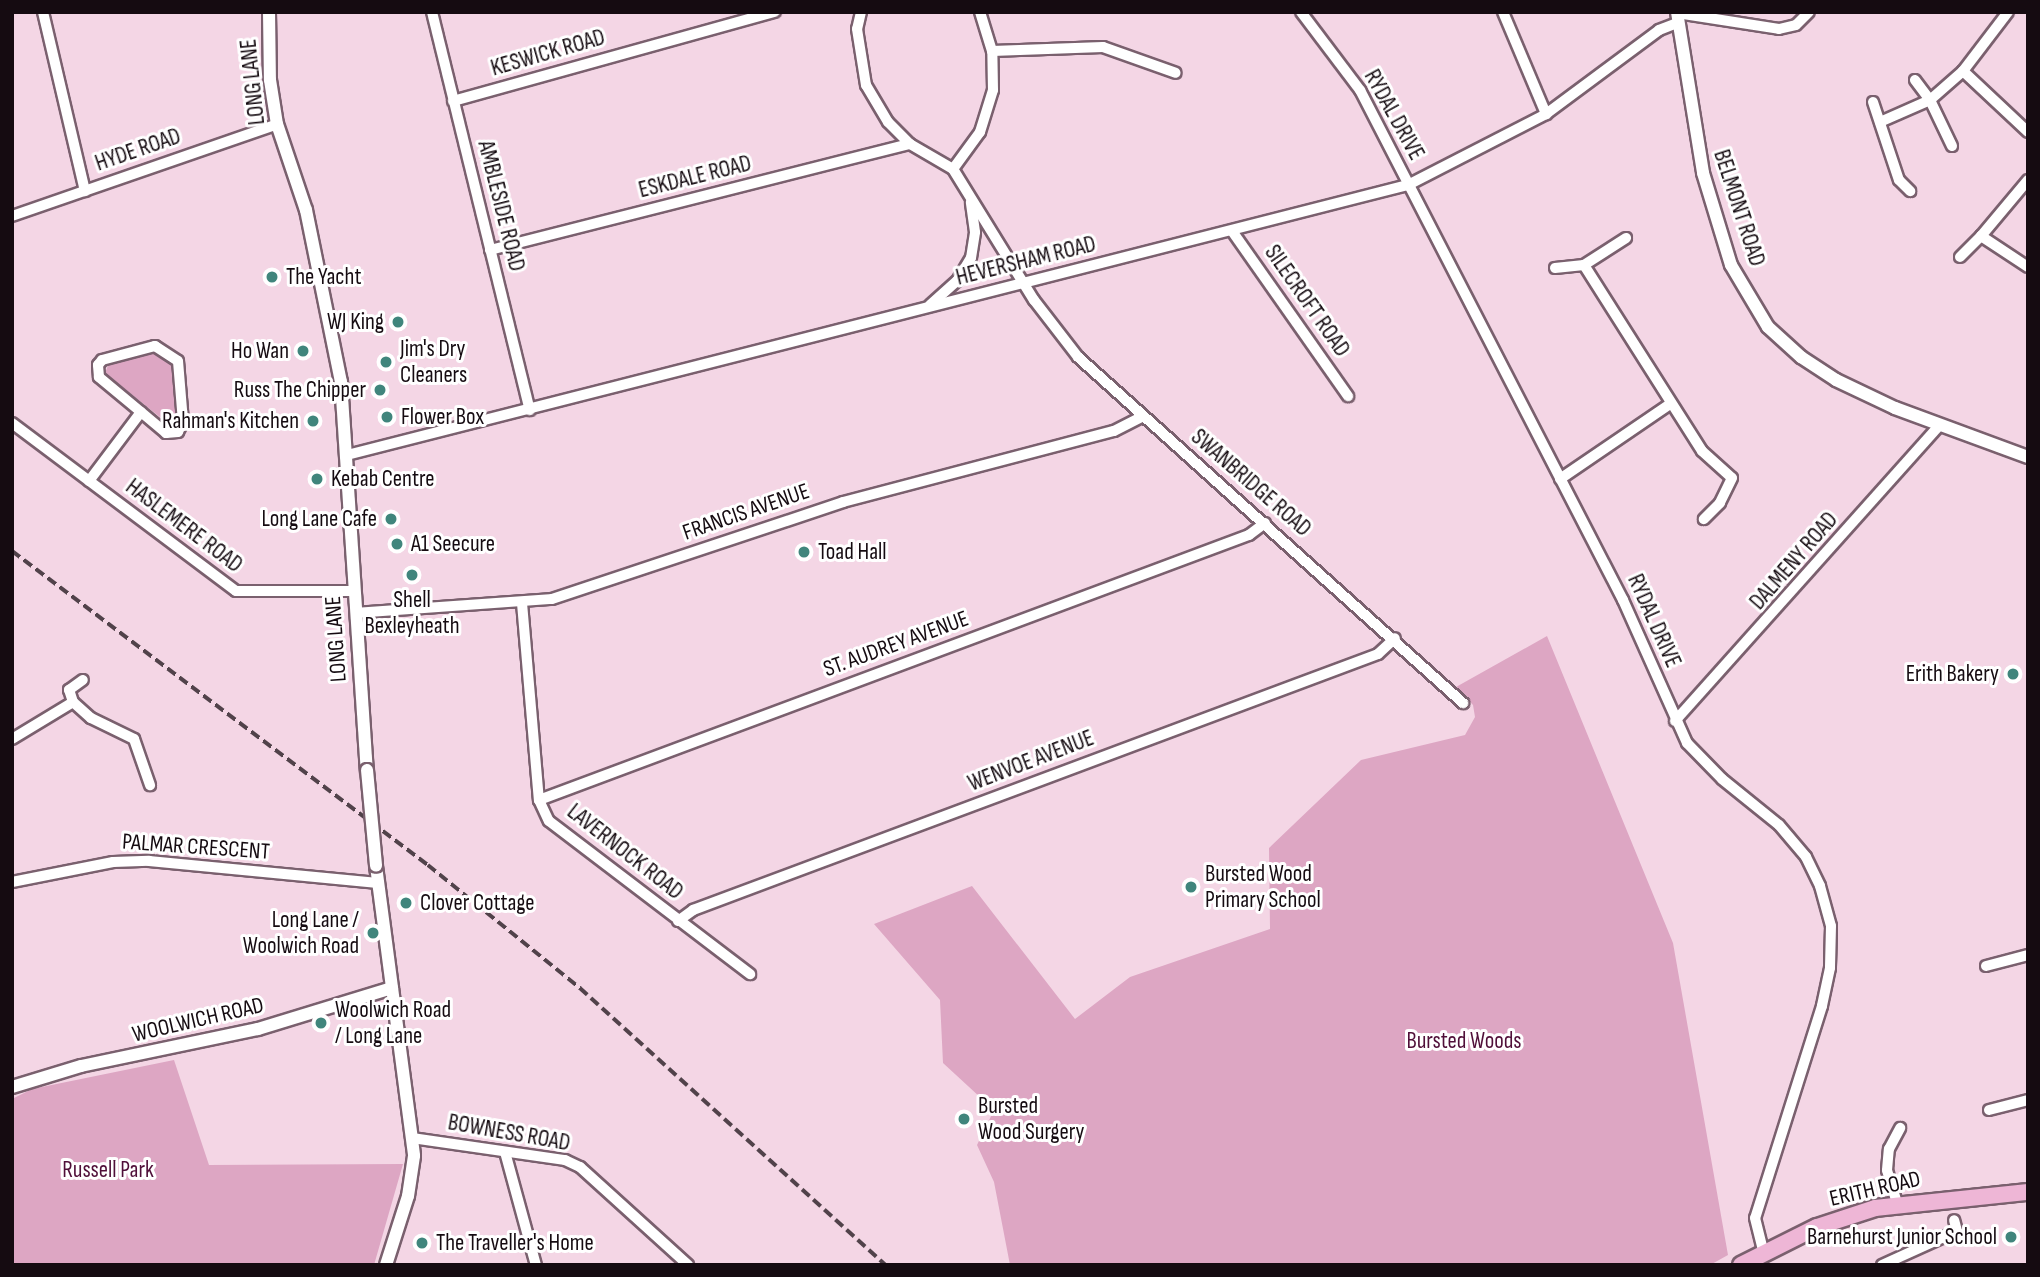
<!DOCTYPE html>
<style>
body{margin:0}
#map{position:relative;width:2040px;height:1277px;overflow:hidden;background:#f4d6e5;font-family:"Sofia Sans Condensed",sans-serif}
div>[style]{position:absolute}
.green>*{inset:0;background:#dda6c3}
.roads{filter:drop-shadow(2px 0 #7a606e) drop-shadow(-2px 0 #7a606e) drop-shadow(0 2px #7a606e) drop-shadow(0 -2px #7a606e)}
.minor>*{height:10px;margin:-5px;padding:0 5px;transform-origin:5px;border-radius:5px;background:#fff}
.tertiary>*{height:12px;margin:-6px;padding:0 6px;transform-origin:6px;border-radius:6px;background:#fff}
.primary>*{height:16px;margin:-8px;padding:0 8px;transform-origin:8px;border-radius:8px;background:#eeb6d6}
.rail>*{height:3.5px;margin-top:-1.75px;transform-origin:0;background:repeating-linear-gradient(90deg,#51424a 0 10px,transparent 0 15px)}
.bridges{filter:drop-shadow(2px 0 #7a606e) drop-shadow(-2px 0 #7a606e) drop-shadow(0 2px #7a606e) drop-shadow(0 -2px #7a606e)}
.tertiary-bridge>*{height:12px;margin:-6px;padding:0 6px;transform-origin:6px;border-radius:6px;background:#fff}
.dots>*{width:19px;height:19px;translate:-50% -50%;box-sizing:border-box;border:4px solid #fff;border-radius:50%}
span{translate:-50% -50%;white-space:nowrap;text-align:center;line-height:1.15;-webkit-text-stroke:6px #fff;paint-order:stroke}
.street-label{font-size:23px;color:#150b11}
.poi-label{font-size:23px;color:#150b11}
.left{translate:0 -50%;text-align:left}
.right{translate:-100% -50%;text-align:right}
.park-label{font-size:23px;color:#500f39}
.frame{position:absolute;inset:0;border:14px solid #150b11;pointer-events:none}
</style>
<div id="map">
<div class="green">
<div style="clip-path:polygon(155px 351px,175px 367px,177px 419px,171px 426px,105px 373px,109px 363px)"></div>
<div style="clip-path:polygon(1547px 636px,1673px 943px,1728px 1255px,1710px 1265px,1010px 1265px,994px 1182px,977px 1145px,994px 1110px,943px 1063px,940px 1000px,874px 924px,972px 886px,1075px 1019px,1130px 977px,1270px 929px,1269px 848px,1361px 760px,1465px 735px,1475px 717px,1473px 705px,1456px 687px)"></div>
<div style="clip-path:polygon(174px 1060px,209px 1165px,403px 1164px,374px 1265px,12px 1265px,12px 1099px,32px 1089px)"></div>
</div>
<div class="roads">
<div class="minor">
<div style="left:43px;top:12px;width:184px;rotate:76.8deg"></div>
<div style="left:432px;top:12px;width:410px;rotate:76.2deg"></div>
<div style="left:861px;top:12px;width:17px;rotate:103deg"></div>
<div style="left:857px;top:29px;width:57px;rotate:80.9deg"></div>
<div style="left:866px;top:85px;width:43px;rotate:59.3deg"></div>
<div style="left:888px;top:122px;width:31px;rotate:45deg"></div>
<div style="left:910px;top:144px;width:50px;rotate:30.2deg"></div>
<div style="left:953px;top:169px;width:154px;rotate:58.3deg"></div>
<div style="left:1034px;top:300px;width:72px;rotate:52.3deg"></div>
<div style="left:1078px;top:357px;width:518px;rotate:41.95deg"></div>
<div style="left:1301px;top:12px;width:98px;rotate:52.9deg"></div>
<div style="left:1360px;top:90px;width:574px;rotate:62.72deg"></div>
<div style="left:1623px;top:600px;width:157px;rotate:65.9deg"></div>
<div style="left:1687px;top:743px;width:50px;rotate:45.8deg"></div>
<div style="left:1722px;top:779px;width:73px;rotate:38.9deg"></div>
<div style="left:1779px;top:825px;width:42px;rotate:49.8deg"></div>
<div style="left:1806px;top:857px;width:32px;rotate:64deg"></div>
<div style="left:1820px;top:886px;width:41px;rotate:74.6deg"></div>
<div style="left:1831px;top:926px;width:42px;rotate:91.4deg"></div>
<div style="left:1830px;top:968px;width:39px;rotate:102deg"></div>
<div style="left:1822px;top:1006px;width:222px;rotate:107.5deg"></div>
<div style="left:1755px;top:1218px;width:36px;rotate:76deg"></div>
<div style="left:1503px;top:12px;width:111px;rotate:67.1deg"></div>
<div style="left:1677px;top:13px;width:103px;rotate:8.9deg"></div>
<div style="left:1779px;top:29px;width:17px;rotate:-13deg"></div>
<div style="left:1796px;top:25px;width:18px;rotate:-45deg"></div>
<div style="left:992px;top:51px;width:111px;rotate:-2.1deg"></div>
<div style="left:1103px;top:47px;width:77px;rotate:19.6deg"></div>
<div style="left:1963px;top:71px;width:89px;rotate:43.2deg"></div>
<div style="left:453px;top:101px;width:334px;rotate:-15.5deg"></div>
<div style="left:1873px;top:102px;width:82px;rotate:71.6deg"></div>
<div style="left:1899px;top:180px;width:16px;rotate:45deg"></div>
<div style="left:1880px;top:122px;width:55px;rotate:-23.7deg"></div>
<div style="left:1930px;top:100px;width:25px;rotate:-127deg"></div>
<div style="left:1952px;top:146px;width:51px;rotate:-115.6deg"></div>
<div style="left:1930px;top:100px;width:44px;rotate:-41.3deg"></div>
<div style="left:1963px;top:71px;width:74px;rotate:-52.7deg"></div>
<div style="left:953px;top:169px;width:46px;rotate:-53.9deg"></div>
<div style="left:980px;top:132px;width:44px;rotate:-72.8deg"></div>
<div style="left:993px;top:90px;width:39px;rotate:-91deg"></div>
<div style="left:992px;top:51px;width:41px;rotate:-107.1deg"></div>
<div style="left:2028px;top:180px;width:73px;rotate:130deg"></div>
<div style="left:1981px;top:236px;width:56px;rotate:33.4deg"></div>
<div style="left:12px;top:216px;width:281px;rotate:-19.1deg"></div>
<div style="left:1232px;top:231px;width:202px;rotate:54.9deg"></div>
<div style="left:490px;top:250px;width:433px;rotate:-14.2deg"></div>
<div style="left:1960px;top:257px;width:30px;rotate:-45deg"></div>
<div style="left:1584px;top:265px;width:50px;rotate:-32.7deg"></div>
<div style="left:1555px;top:268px;width:29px;rotate:-6deg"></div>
<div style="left:1584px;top:265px;width:220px;rotate:57.6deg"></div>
<div style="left:1702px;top:451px;width:40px;rotate:42deg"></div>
<div style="left:1732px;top:478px;width:28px;rotate:116deg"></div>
<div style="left:1720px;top:503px;width:23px;rotate:135deg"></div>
<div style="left:930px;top:305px;width:36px;rotate:-42deg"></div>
<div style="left:957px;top:281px;width:27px;rotate:-59deg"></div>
<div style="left:971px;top:258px;width:26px;rotate:-81deg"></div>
<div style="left:975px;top:232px;width:30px;rotate:-98deg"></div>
<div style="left:12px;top:423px;width:280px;rotate:36.9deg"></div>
<div style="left:236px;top:591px;width:117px"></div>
<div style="left:347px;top:455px;width:1095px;rotate:-14.28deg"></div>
<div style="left:1408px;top:185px;width:155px;rotate:-27.2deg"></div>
<div style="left:1546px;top:114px;width:141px;rotate:-36.6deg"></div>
<div style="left:1659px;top:30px;width:19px;rotate:-21deg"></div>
<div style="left:1560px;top:479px;width:133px;rotate:-34.3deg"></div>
<div style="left:89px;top:481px;width:86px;rotate:-53deg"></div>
<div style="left:141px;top:412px;width:55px;rotate:-140.2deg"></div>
<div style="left:99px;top:377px;width:12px;rotate:-95deg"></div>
<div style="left:98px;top:365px;width:6px;rotate:-51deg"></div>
<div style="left:102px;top:360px;width:55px;rotate:-14.8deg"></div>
<div style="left:155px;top:346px;width:27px;rotate:33deg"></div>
<div style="left:178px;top:361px;width:61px;rotate:85.3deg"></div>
<div style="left:183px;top:422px;width:11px;rotate:117deg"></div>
<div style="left:178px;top:432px;width:12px;rotate:175deg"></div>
<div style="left:166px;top:433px;width:33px;rotate:-140deg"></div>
<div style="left:522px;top:603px;width:198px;rotate:85.1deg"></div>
<div style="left:539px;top:800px;width:23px;rotate:65deg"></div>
<div style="left:549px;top:821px;width:253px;rotate:37.3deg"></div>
<div style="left:356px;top:613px;width:196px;rotate:-4.1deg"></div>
<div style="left:552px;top:599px;width:307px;rotate:-18.4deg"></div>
<div style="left:843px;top:502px;width:280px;rotate:-14.7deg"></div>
<div style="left:1114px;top:431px;width:33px;rotate:-27deg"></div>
<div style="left:73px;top:702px;width:24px;rotate:42deg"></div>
<div style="left:91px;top:718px;width:48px;rotate:26deg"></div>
<div style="left:134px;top:739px;width:49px;rotate:70.8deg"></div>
<div style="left:1675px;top:721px;width:397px;rotate:-48.2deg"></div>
<div style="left:12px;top:739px;width:71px;rotate:-31.2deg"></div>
<div style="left:73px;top:702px;width:13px;rotate:-108deg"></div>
<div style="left:69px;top:690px;width:17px;rotate:-36deg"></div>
<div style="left:539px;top:800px;width:758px;rotate:-20.47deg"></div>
<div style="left:1249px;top:535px;width:20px;rotate:-37deg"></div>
<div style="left:12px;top:882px;width:103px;rotate:-11.2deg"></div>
<div style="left:113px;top:862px;width:36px;rotate:-2deg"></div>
<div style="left:149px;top:861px;width:230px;rotate:5.5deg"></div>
<div style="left:678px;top:921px;width:19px;rotate:-36deg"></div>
<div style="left:693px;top:910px;width:731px;rotate:-20.49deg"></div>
<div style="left:1378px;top:654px;width:23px;rotate:-43deg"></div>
<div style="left:1986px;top:966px;width:43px;rotate:-14.7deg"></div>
<div style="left:1989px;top:1110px;width:40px;rotate:-14.4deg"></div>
<div style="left:412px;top:1138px;width:155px;rotate:8.2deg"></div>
<div style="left:565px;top:1160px;width:17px;rotate:25deg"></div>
<div style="left:580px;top:1167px;width:146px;rotate:42.2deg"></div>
<div style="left:505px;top:1152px;width:117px;rotate:74.7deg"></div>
<div style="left:1897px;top:1203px;width:34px;rotate:-107deg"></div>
<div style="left:1887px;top:1170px;width:21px;rotate:-85deg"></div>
<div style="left:1889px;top:1149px;width:24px;rotate:-62deg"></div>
<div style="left:1882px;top:1265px;width:82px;rotate:-24.4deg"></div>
<div style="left:1957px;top:1231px;width:11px;rotate:-105deg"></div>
</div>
<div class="tertiary">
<div style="left:269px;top:12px;width:68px;rotate:89.2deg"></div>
<div style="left:270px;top:80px;width:45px;rotate:81deg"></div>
<div style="left:277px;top:124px;width:91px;rotate:71.4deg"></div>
<div style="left:306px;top:210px;width:176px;rotate:78.5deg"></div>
<div style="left:341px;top:382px;width:389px;rotate:86.2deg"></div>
<div style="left:1677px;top:12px;width:163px;rotate:80.8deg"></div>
<div style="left:1703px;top:173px;width:96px;rotate:73.1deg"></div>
<div style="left:1731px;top:265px;width:72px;rotate:59.2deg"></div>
<div style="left:1768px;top:327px;width:45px;rotate:42.3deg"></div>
<div style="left:1801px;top:357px;width:42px;rotate:33.3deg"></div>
<div style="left:1836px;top:380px;width:65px;rotate:25.4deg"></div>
<div style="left:1895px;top:408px;width:142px;rotate:20.2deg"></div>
<div style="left:376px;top:866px;width:292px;rotate:82.5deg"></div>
<div style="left:414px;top:1156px;width:40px;rotate:98.5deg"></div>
<div style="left:408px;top:1196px;width:72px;rotate:107.7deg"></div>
<div style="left:12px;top:1087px;width:72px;rotate:-16.9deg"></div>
<div style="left:81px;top:1066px;width:181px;rotate:-11.8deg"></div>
<div style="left:258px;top:1029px;width:140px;rotate:-17deg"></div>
</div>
<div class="primary">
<div style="left:1741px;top:1265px;width:85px;rotate:-26.6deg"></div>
<div style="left:1817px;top:1227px;width:61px;rotate:-18.1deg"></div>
<div style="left:1875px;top:1208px;width:154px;rotate:-6deg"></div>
</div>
</div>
<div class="rail">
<div style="left:12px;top:551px;width:521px;rotate:37.05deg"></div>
<div style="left:428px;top:865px;width:196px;rotate:39deg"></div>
<div style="left:580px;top:988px;width:413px;rotate:42.2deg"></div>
</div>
<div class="bridges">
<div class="tertiary-bridge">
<div style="left:367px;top:770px;width:96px;rotate:84.6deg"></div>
</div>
</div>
<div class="dots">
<div style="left:272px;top:277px;background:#40857c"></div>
<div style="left:398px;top:322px;background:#40857c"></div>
<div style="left:303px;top:351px;background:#40857c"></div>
<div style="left:386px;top:362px;background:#40857c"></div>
<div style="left:380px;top:390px;background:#40857c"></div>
<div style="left:387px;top:417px;background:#40857c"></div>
<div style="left:313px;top:421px;background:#40857c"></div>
<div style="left:317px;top:479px;background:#40857c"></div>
<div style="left:391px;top:519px;background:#40857c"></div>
<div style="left:397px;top:544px;background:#40857c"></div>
<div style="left:804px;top:552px;background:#40857c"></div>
<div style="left:412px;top:575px;background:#40857c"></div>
<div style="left:2013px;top:674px;background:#40857c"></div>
<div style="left:1191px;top:887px;background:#40857c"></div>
<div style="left:406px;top:903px;background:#40857c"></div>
<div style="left:373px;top:933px;background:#40857c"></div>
<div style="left:321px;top:1023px;background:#40857c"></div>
<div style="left:964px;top:1119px;background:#40857c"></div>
<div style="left:2011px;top:1237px;background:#40857c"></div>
<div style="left:422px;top:1243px;background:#40857c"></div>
</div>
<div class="street-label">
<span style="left:548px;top:53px;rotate:-16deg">KESWICK ROAD</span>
<span style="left:253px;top:82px;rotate:-96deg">LONG LANE</span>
<span style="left:1394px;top:115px;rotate:61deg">RYDAL DRIVE</span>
<span style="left:138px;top:150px;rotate:-19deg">HYDE ROAD</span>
<span style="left:695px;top:177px;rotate:-14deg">ESKDALE ROAD</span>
<span style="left:501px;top:206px;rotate:76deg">AMBLESIDE ROAD</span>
<span style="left:1739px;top:208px;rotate:72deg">BELMONT ROAD</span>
<span style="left:1026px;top:261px;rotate:-14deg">HEVERSHAM ROAD</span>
<span style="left:1307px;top:301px;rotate:55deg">SILECROFT ROAD</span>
<span style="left:1251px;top:483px;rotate:41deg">SWANBRIDGE ROAD</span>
<span style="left:746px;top:512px;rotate:-19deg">FRANCIS AVENUE</span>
<span style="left:184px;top:526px;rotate:37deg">HASLEMERE ROAD</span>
<span style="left:1794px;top:561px;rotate:-49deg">DALMENY ROAD</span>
<span style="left:1654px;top:621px;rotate:66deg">RYDAL DRIVE</span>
<span style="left:336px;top:639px;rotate:-94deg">LONG LANE</span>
<span style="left:896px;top:644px;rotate:-20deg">ST. AUDREY AVENUE</span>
<span style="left:1031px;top:761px;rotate:-21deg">WENVOE AVENUE</span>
<span style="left:196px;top:847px;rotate:4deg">PALMAR CRESCENT</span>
<span style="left:625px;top:852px;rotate:38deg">LAVERNOCK ROAD</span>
<span style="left:198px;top:1020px;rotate:-13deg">WOOLWICH ROAD</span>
<span style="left:509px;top:1133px;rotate:10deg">BOWNESS ROAD</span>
<span style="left:1875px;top:1189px;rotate:-13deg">ERITH ROAD</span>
</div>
<div class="poi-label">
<span class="left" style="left:286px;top:277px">The Yacht</span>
<span class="right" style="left:384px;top:322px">WJ King</span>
<span class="left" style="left:400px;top:362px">Jim's Dry<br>Cleaners</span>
<span class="right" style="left:289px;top:351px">Ho Wan</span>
<span class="right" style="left:366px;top:390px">Russ The Chipper</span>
<span class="left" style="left:401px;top:417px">Flower Box</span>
<span class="right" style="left:299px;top:421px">Rahman's Kitchen</span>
<span class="left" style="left:331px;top:479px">Kebab Centre</span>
<span class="right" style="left:377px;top:519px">Long Lane Cafe</span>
<span class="left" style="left:411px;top:544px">A1 Seecure</span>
<span class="left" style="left:818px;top:552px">Toad Hall</span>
<span style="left:412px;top:613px">Shell<br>Bexleyheath</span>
<span class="right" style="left:1999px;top:674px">Erith Bakery</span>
<span class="left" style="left:1205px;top:887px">Bursted Wood<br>Primary School</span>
<span class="left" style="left:420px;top:903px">Clover Cottage</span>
<span class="right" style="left:359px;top:933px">Long Lane /<br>Woolwich Road</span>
<span class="left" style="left:335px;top:1023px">Woolwich Road<br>/ Long Lane</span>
<span class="left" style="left:978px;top:1119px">Bursted<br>Wood Surgery</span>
<span class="right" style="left:1997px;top:1237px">Barnehurst Junior School</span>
<span class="left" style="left:436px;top:1243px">The Traveller's Home</span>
</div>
<div class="park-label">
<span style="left:1464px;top:1041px">Bursted Woods</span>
<span style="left:108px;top:1170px">Russell Park</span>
</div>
<div class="frame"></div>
</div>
